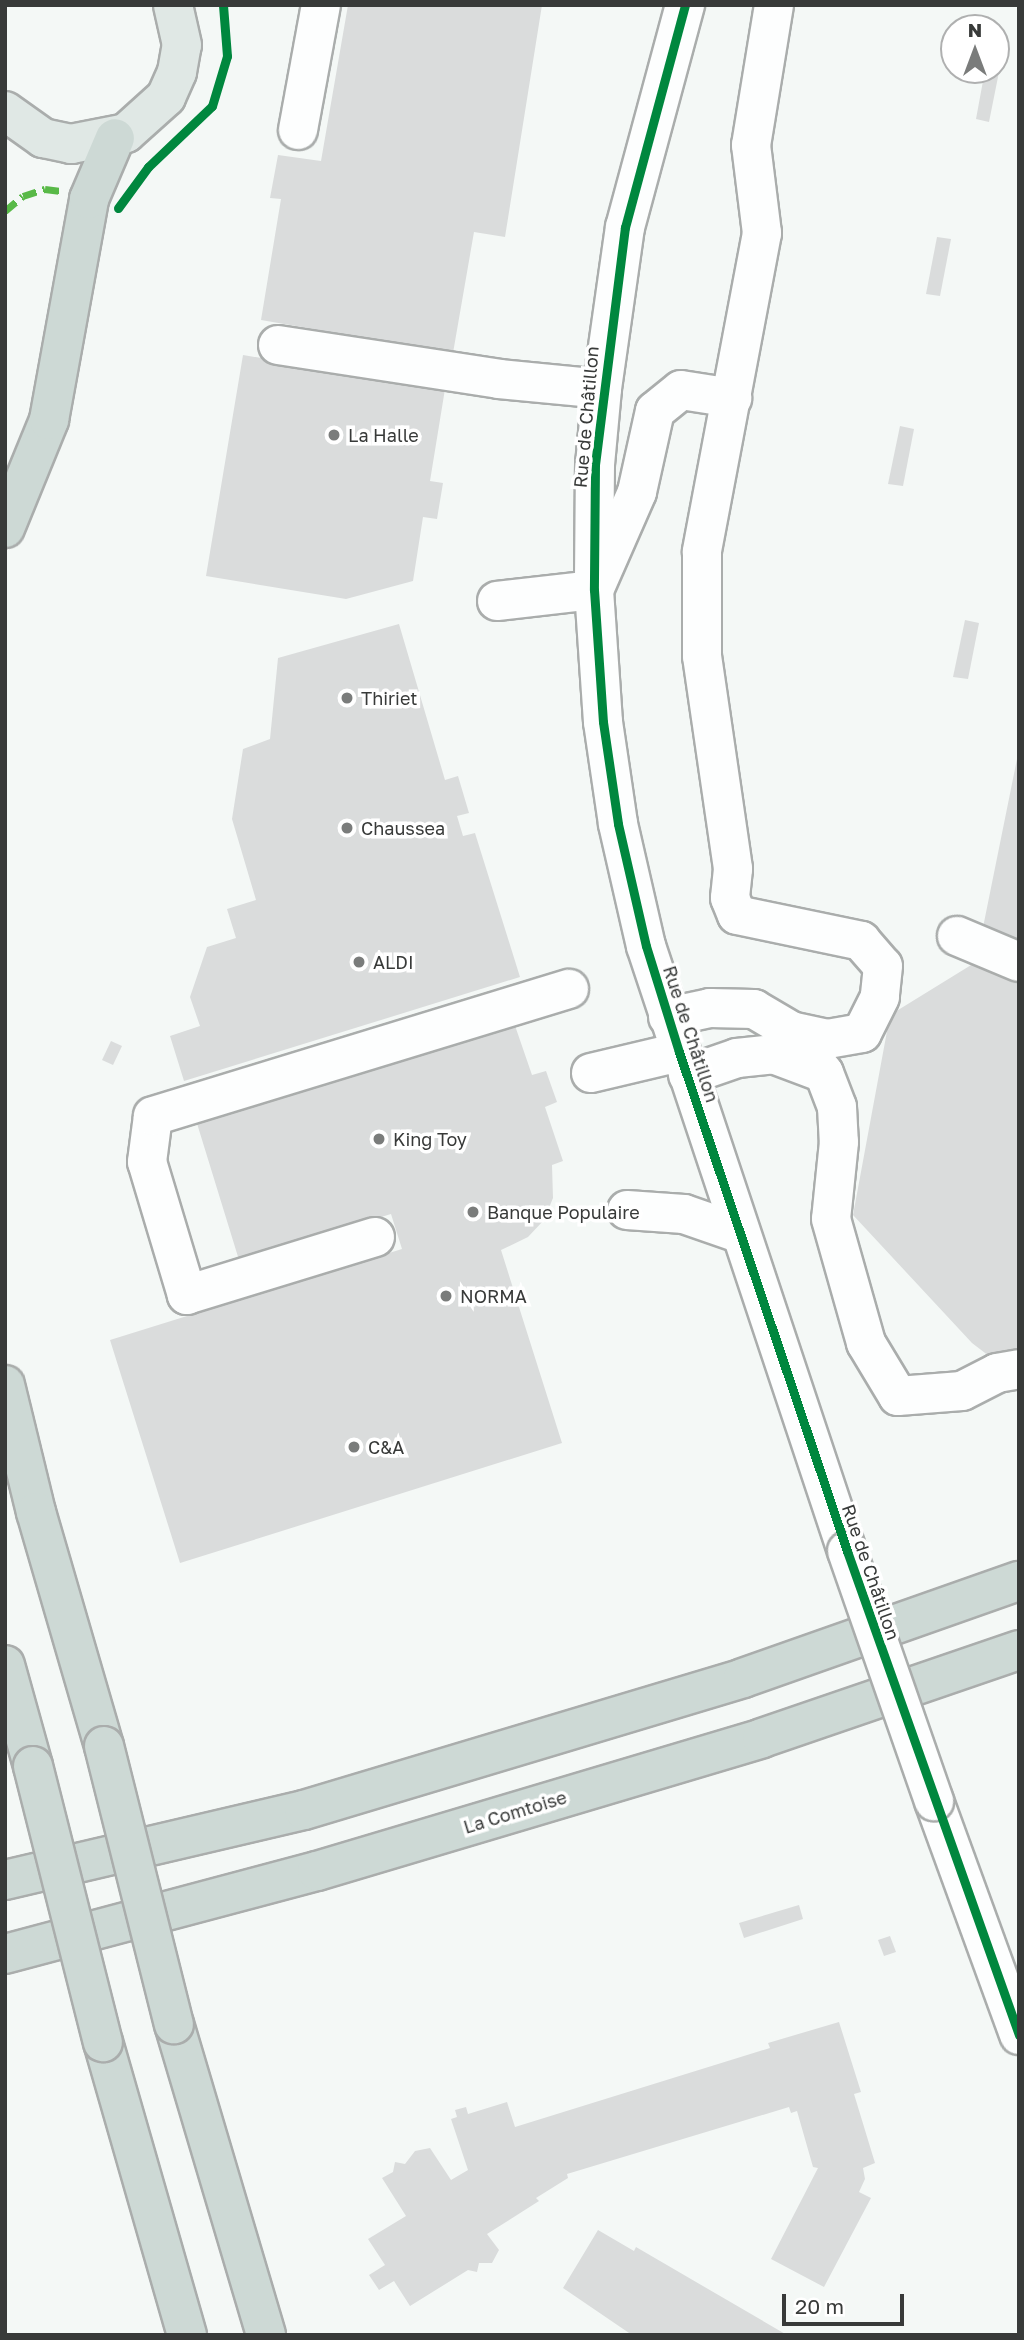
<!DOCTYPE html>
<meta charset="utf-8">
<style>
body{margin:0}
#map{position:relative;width:1024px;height:2340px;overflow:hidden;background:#f4f8f6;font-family:"Golos Text",sans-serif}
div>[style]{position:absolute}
.building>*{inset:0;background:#dadcdc}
.roads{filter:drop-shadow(2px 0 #aaadac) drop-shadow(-2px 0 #aaadac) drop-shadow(0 2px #aaadac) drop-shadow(0 -2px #aaadac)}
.minor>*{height:38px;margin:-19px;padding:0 19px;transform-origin:19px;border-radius:19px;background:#fdfefe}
.major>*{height:38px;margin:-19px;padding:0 19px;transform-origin:19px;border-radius:19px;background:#e0e8e5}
.highway>*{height:38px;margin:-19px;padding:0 19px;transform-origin:19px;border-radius:19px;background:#cdd9d5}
.bridges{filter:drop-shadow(2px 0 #aaadac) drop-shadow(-2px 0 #aaadac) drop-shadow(0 2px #aaadac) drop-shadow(0 -2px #aaadac)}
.minor-bridge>*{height:38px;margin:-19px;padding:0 19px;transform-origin:19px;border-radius:19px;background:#fdfefe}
.highway-bridge>*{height:38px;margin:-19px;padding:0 19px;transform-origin:19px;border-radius:19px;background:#cdd9d5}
.quiet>*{height:7px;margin-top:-3.5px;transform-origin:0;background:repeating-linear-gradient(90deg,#58b947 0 14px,transparent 0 21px)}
.cycleway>*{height:9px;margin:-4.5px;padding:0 4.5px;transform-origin:4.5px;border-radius:4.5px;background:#00873e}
.dots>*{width:19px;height:19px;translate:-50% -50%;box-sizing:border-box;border:4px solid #fff;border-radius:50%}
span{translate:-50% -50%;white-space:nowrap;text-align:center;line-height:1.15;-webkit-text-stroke:7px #fff;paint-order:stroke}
.street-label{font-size:18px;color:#383a39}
.poi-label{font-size:18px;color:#383a39}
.left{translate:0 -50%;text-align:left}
.frame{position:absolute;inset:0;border:7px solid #383a39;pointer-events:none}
.north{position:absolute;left:940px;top:14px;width:70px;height:70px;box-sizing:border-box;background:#fff;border:2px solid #afb0b0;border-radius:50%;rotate:0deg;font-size:19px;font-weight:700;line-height:28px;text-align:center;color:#383a39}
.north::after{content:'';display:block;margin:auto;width:24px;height:32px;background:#7a7c7b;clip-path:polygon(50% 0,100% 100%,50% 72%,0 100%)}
.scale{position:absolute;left:782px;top:2294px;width:122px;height:32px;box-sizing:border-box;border:4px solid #383a39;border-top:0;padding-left:9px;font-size:21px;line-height:24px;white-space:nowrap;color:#383a39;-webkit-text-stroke:5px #fff;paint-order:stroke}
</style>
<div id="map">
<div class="building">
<div style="clip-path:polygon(348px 5px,542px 5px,505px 237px,474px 232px,453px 353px,261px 320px,281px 199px,270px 198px,278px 155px,321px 161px)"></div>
<div style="clip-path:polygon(996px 66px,1000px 67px,989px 122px,976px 119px,985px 70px,996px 70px)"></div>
<div style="clip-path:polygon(937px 237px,951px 239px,940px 296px,926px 294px)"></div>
<div style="clip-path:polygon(243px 355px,445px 389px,430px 481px,443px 483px,437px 519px,423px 517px,413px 581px,346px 599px,206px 576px)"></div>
<div style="clip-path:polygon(900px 426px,914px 429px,903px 486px,888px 484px)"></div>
<div style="clip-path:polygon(965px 620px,979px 623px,968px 679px,953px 677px)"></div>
<div style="clip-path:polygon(399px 624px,445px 780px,458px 776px,469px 813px,457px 816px,463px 836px,475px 833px,520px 977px,184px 1081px,170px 1036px,200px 1026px,190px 997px,207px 947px,236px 938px,227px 909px,256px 900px,232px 819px,243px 749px,270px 739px,278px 658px)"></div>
<div style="clip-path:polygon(1017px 759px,1019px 759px,1019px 1379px,972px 1343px,853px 1215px,890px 1015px,976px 962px)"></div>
<div style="clip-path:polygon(511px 1014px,532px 1075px,546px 1071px,557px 1102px,545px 1107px,563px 1161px,552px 1165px,553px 1198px,544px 1220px,528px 1237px,501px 1250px,562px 1443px,180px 1563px,110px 1340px,402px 1249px,391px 1214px,239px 1260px,195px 1117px)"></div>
<div style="clip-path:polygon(111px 1041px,122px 1046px,113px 1065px,102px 1060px)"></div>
<div style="clip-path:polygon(799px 1905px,803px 1919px,744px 1938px,739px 1923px)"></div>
<div style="clip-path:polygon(890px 1936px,896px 1952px,884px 1956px,878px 1940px)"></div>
<div style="clip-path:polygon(839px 2022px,861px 2092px,854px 2094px,875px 2163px,863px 2168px,865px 2179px,859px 2192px,871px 2198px,824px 2287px,771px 2259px,818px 2168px,813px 2167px,797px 2111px,791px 2113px,789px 2107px,567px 2174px,568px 2178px,536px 2198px,539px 2201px,487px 2234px,499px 2250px,492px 2263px,479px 2263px,477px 2272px,468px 2270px,410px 2306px,394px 2281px,379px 2290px,369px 2275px,385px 2265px,368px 2239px,406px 2216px,382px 2178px,393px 2172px,395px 2162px,405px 2164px,415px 2151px,430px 2148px,451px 2180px,468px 2170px,451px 2119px,457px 2117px,455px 2110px,466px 2107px,468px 2114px,507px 2102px,515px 2127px,770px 2048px,768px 2043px)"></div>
<div style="clip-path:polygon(598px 2230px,634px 2251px,636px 2247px,787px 2335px,632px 2335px,563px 2288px)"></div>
</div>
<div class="roads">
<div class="minor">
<div style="left:685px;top:5px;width:230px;rotate:105.1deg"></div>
<div style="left:625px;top:227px;width:164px;rotate:98.1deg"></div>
<div style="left:602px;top:389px;width:75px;rotate:95.3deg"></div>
<div style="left:595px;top:464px;width:126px;rotate:90.5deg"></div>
<div style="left:594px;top:590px;width:132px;rotate:86.1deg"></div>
<div style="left:603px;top:722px;width:103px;rotate:81.6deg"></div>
<div style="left:618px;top:824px;width:125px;rotate:77.1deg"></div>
<div style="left:646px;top:946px;width:638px;rotate:71.62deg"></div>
<div style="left:774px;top:5px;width:142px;rotate:99.3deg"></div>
<div style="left:751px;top:145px;width:89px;rotate:82.9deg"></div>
<div style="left:762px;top:233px;width:325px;rotate:100.7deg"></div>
<div style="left:702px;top:552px;width:104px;rotate:90deg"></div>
<div style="left:702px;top:656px;width:215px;rotate:81.7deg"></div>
<div style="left:733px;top:869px;width:29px;rotate:96deg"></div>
<div style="left:730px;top:898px;width:18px;rotate:68deg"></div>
<div style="left:737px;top:915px;width:127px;rotate:11.8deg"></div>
<div style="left:861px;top:941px;width:33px;rotate:49deg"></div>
<div style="left:883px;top:966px;width:31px;rotate:96deg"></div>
<div style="left:880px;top:997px;width:40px;rotate:116.6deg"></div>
<div style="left:862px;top:1033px;width:35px;rotate:170deg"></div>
<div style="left:828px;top:1039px;width:38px;rotate:-168deg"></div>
<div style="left:298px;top:130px;width:127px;rotate:-79.6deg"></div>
<div style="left:278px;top:345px;width:224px;rotate:8.7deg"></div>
<div style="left:499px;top:379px;width:103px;rotate:5.5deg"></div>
<div style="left:497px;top:601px;width:98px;rotate:-6.5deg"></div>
<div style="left:594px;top:590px;width:107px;rotate:-66.3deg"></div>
<div style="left:637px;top:492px;width:83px;rotate:-77.5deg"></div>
<div style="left:655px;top:411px;width:33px;rotate:-39deg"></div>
<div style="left:681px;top:390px;width:52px;rotate:8.9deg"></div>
<div style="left:957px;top:936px;width:67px;rotate:22.8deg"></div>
<div style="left:668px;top:1017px;width:43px;rotate:-12.1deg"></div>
<div style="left:710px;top:1008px;width:44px;rotate:1.3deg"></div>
<div style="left:754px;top:1009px;width:43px;rotate:30.7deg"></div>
<div style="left:791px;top:1031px;width:53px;rotate:51.8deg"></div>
<div style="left:824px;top:1073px;width:36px;rotate:69deg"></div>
<div style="left:837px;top:1107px;width:35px;rotate:87deg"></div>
<div style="left:839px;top:1142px;width:77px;rotate:95.9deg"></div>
<div style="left:831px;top:1219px;width:129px;rotate:74.2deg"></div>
<div style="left:866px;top:1343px;width:62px;rotate:58.9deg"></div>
<div style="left:898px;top:1396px;width:64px;rotate:-4.5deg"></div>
<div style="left:962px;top:1391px;width:39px;rotate:-27deg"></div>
<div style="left:997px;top:1373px;width:22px;rotate:-10deg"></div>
<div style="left:591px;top:1073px;width:90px;rotate:-13.4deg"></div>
<div style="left:688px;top:1075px;width:52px;rotate:-19.1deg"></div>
<div style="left:737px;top:1058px;width:36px;rotate:-6deg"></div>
<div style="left:773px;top:1054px;width:54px;rotate:20.4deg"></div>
<div style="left:627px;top:1210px;width:57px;rotate:4deg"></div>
<div style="left:684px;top:1214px;width:58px;rotate:19.1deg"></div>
<div style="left:375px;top:1237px;width:197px;rotate:162.9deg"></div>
<div style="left:187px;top:1295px;width:139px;rotate:-106.7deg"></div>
<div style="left:147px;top:1162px;width:46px;rotate:-82.6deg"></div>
<div style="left:153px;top:1116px;width:435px;rotate:-17deg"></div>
<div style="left:934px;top:1801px;width:249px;rotate:70deg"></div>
</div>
<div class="major">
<div style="left:5px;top:111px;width:47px;rotate:35.4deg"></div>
<div style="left:43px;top:138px;width:29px;rotate:12deg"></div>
<div style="left:71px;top:144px;width:56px;rotate:-11.3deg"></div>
<div style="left:126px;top:133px;width:54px;rotate:-42deg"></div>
<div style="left:166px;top:97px;width:27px;rotate:-66deg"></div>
<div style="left:177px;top:72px;width:27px;rotate:-80deg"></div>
<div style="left:182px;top:45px;width:41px;rotate:-102.7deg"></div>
</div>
<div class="highway">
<div style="left:5px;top:528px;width:117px;rotate:-67.8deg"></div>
<div style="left:49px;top:420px;width:225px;rotate:-79.7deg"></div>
<div style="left:89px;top:199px;width:66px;rotate:-66.9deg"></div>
<div style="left:5px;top:1385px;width:131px;rotate:76.3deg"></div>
<div style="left:36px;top:1512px;width:244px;rotate:73.8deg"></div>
<div style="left:5px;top:1665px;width:105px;rotate:74.5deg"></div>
<div style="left:5px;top:1880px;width:307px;rotate:-13.2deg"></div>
<div style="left:304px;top:1810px;width:458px;rotate:-16.7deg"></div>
<div style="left:743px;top:1678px;width:293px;rotate:-19.4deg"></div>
<div style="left:5px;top:1954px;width:323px;rotate:-14.9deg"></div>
<div style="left:317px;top:1871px;width:464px;rotate:-16.6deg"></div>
<div style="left:762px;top:1738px;width:272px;rotate:-18.9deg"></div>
<div style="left:174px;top:2024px;width:324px;rotate:73.5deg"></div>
<div style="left:103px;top:2042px;width:305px;rotate:74deg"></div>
</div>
</div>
<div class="bridges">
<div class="minor-bridge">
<div style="left:847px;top:1551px;width:265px;rotate:70.8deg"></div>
</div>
<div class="highway-bridge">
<div style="left:104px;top:1746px;width:287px;rotate:75.9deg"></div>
<div style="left:33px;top:1766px;width:285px;rotate:75.8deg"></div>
</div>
</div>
<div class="quiet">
<div style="left:5px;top:211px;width:23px;rotate:-40deg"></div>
<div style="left:23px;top:196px;width:23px;rotate:-18deg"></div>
<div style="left:45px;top:189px;width:16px;rotate:7deg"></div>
</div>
<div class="cycleway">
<div style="left:685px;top:5px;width:230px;rotate:105.1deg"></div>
<div style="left:625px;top:227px;width:239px;rotate:97.2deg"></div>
<div style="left:595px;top:464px;width:126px;rotate:90.5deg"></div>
<div style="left:594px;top:590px;width:132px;rotate:86.1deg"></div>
<div style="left:603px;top:722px;width:103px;rotate:81.6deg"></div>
<div style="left:618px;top:824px;width:125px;rotate:77.1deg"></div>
<div style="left:646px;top:946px;width:111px;rotate:72.7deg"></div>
<div style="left:679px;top:1052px;width:527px;rotate:71.39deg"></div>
<div style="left:847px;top:1551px;width:514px;rotate:70.44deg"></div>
<div style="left:118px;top:208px;width:51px;rotate:-53.8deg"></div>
<div style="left:148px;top:167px;width:88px;rotate:-43.6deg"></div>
<div style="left:212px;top:106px;width:52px;rotate:-73.3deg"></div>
<div style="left:227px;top:56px;width:51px;rotate:-94.5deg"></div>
</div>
<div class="dots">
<div style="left:334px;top:435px;background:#7a7c7b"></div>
<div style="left:347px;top:698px;background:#7a7c7b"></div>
<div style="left:347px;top:828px;background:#7a7c7b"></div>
<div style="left:359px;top:962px;background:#7a7c7b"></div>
<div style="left:379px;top:1139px;background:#7a7c7b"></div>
<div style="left:473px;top:1212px;background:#7a7c7b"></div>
<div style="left:446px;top:1296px;background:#7a7c7b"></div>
<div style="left:354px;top:1447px;background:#7a7c7b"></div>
</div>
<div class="street-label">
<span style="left:586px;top:417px;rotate:-85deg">Rue de Châtillon</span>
<span style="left:691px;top:1034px;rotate:72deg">Rue de Châtillon</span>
<span style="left:871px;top:1572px;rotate:71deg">Rue de Châtillon</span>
<span style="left:515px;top:1812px;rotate:-17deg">La Comtoise</span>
</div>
<div class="poi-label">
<span class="left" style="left:348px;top:435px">La Halle</span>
<span class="left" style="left:361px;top:698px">Thiriet</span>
<span class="left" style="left:361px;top:828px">Chaussea</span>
<span class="left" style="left:373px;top:962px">ALDI</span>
<span class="left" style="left:393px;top:1139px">King Toy</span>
<span class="left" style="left:487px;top:1212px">Banque Populaire</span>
<span class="left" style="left:460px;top:1296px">NORMA</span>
<span class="left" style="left:368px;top:1447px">C&amp;A</span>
</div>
<div class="frame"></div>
<div class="north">N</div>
<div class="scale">20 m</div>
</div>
